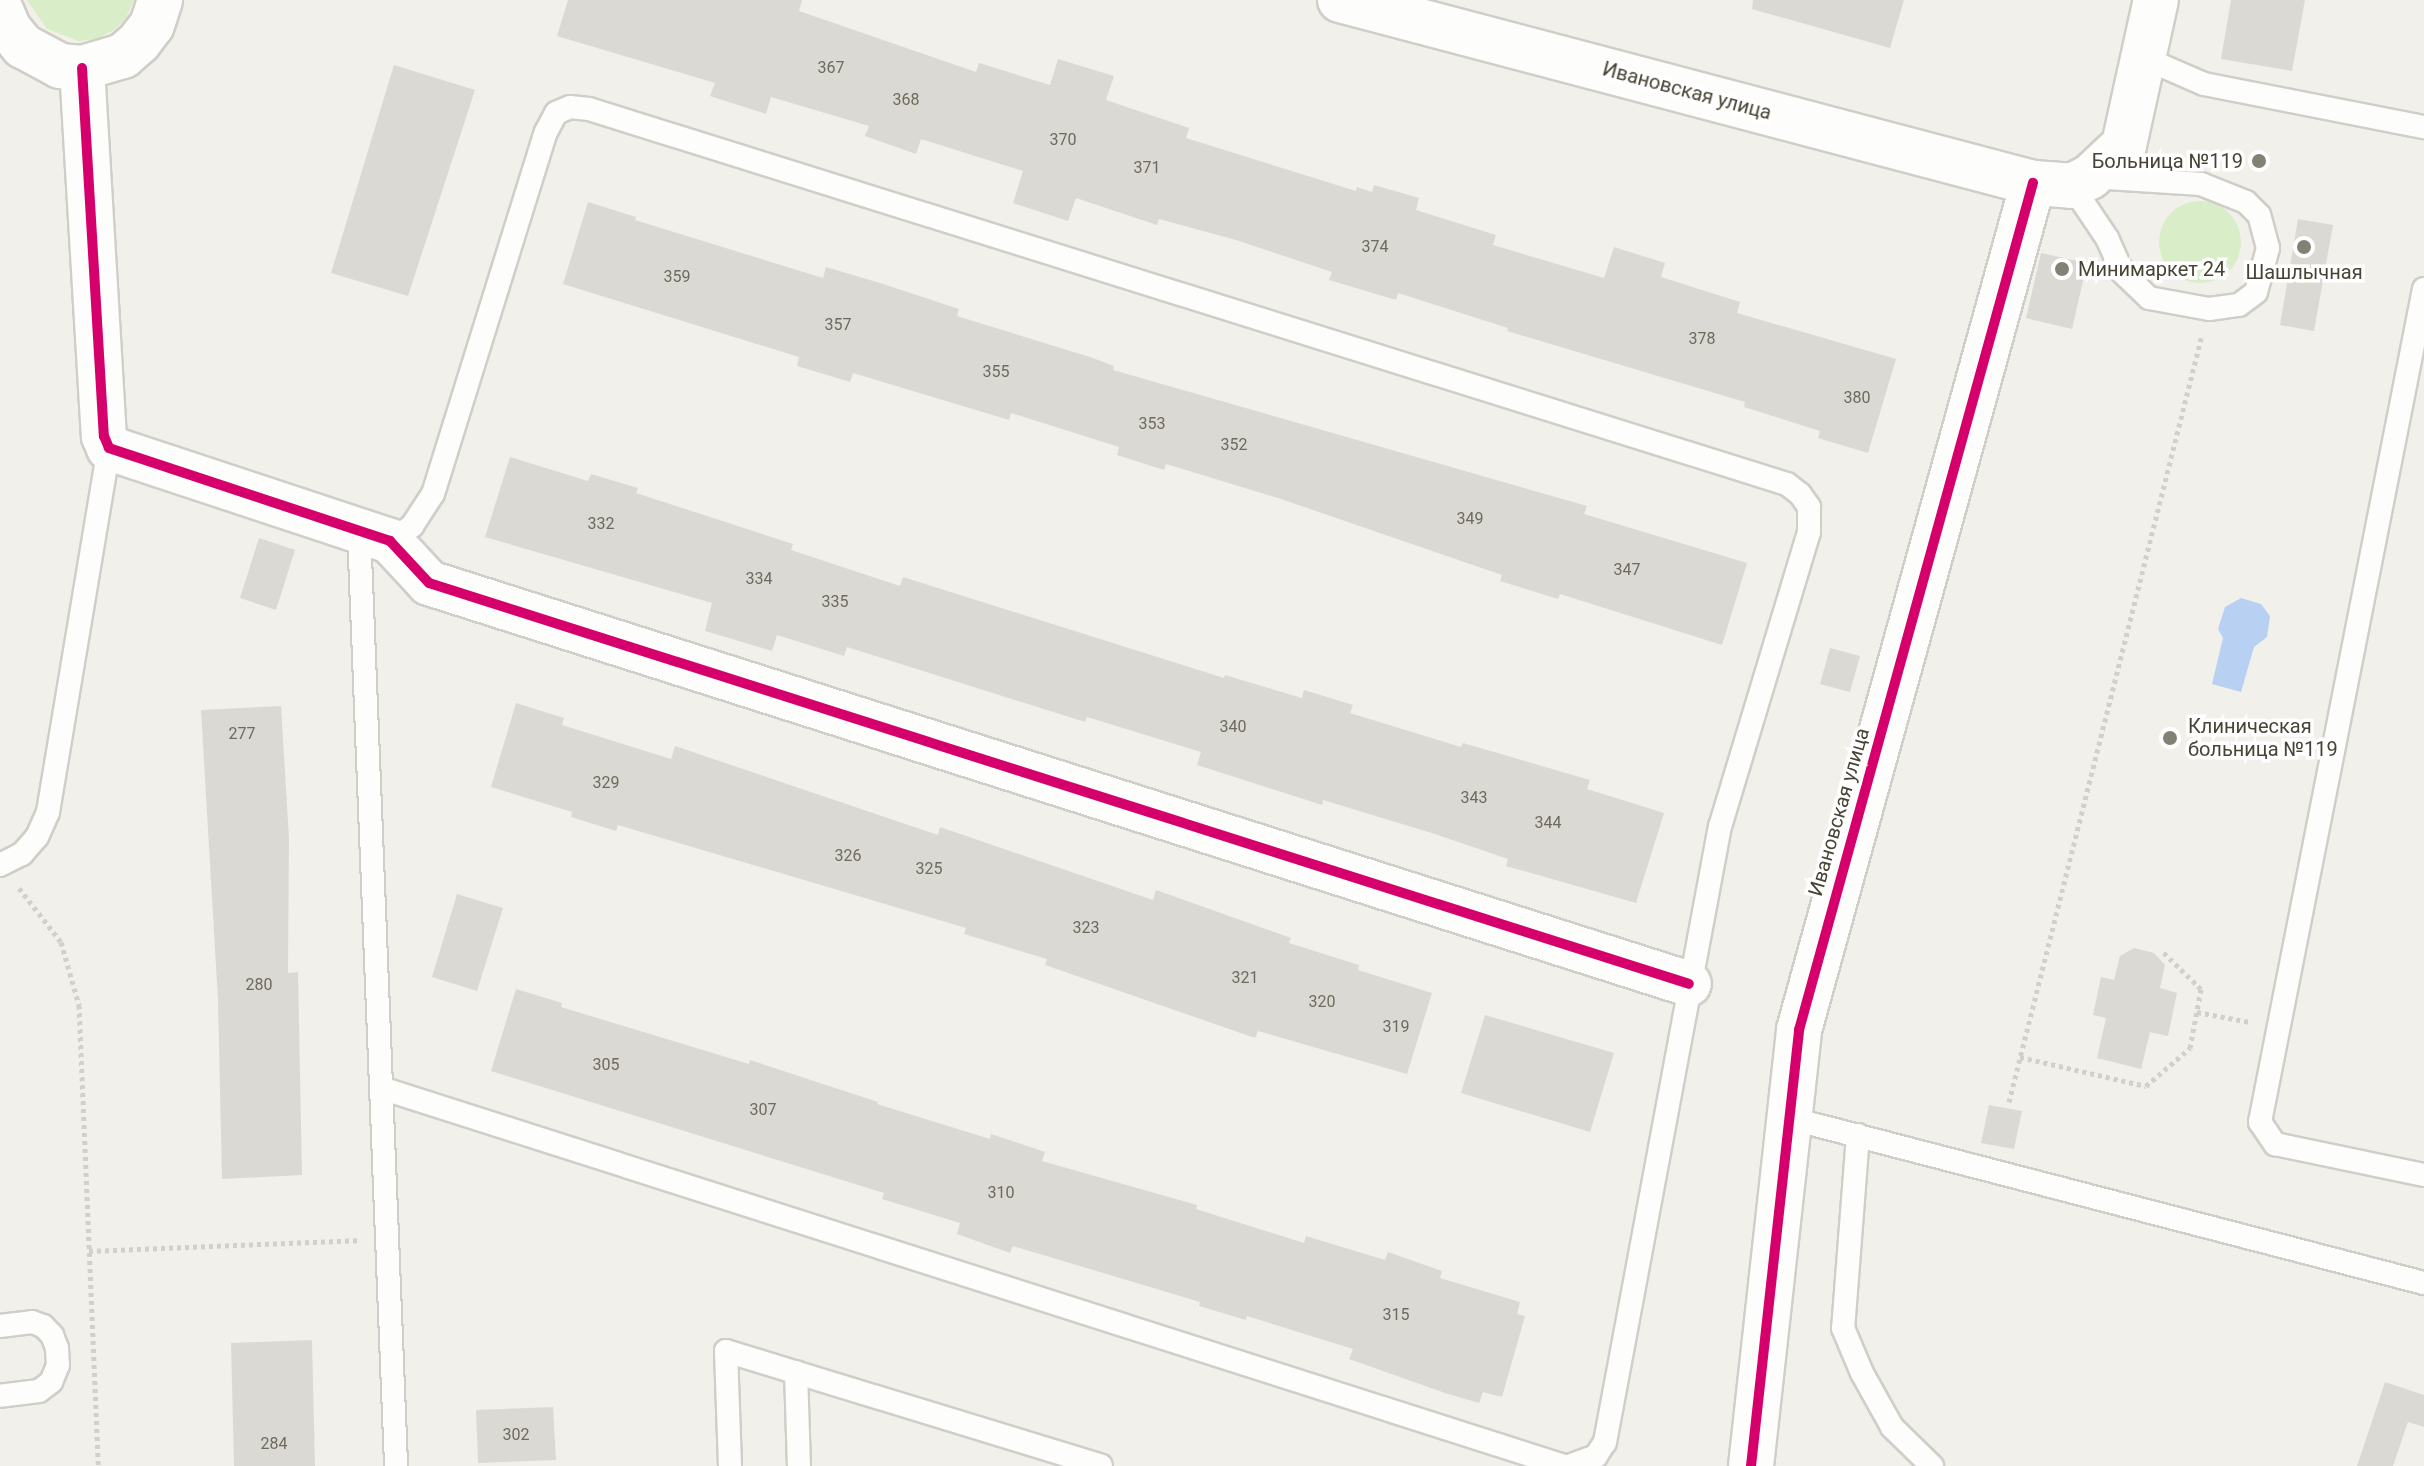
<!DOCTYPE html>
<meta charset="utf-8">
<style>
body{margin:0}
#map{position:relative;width:2424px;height:1466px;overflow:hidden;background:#f1f0ea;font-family:Roboto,sans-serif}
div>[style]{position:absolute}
.green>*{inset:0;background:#d8edc8}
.round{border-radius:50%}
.water>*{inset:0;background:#b8d0f2}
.building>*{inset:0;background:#dbd9d3}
.path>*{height:5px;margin-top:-2.5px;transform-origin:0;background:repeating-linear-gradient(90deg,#d1d0ca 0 4px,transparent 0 8px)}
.roads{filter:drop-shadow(2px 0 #cfcec8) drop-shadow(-2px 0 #cfcec8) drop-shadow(0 2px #cfcec8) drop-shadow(0 -2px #cfcec8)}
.lane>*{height:22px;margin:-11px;padding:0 11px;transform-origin:11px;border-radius:11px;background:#fdfdfc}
.street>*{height:44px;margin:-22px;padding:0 22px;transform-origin:22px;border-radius:22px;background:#fdfdfc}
.cycleway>*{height:10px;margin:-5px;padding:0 5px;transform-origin:5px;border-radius:5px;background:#d6006c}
.dots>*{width:22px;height:22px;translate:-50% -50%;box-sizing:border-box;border:4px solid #fff;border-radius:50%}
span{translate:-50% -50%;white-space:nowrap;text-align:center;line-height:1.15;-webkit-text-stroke:7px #fff;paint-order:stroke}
.number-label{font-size:16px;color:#6e6a5d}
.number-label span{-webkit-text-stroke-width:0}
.street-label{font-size:20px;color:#484435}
.poi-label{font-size:20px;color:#484435}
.right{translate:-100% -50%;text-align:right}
.left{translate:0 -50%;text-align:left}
</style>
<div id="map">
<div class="green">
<div style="clip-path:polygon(27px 0,134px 0,125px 20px,112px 31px,96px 39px,79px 41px,47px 29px)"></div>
<div class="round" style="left:2159px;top:201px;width:82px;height:82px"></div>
</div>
<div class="water">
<div style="clip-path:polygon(2241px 598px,2261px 604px,2270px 616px,2267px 637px,2254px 647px,2241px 692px,2212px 684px,2223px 638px,2218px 629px,2225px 607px)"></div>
</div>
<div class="building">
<div style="clip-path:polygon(568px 0,802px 0,799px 11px,976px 72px,979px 63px,1050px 85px,1058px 59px,1114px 76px,1106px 100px,1189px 128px,1186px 138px,1356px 191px,1357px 187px,1372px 192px,1374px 185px,1419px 198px,1416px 210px,1496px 235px,1493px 245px,1604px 278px,1614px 247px,1665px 263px,1661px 277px,1740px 302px,1737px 313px,1896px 359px,1868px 453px,1818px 438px,1820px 431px,1744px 407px,1745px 402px,1507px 331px,1508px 328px,1398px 293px,1396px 300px,1329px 280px,1332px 272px,1236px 240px,1159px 219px,1157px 225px,1076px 198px,1068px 221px,1013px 203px,1023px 171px,921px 139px,916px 154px,865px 136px,869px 126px,771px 97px,766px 114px,710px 96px,715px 83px,557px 36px)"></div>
<div style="clip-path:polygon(1753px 0,1904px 0,1890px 48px,1752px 9px)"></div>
<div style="clip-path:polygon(2231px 0,2305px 0,2292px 71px,2221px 59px)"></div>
<div style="clip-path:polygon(394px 65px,475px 90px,408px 296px,331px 273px)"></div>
<div style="clip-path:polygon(588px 202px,636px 217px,635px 220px,823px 278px,826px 267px,880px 283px,959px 309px,957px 316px,1090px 357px,1114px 366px,1113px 370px,1587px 506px,1584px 514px,1747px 563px,1722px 645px,1560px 594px,1558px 599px,1500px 581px,1502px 575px,1278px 498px,1166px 464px,1164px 470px,1117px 455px,1119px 447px,1011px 413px,1009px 420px,853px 373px,850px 382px,797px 366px,799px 357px,563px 284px)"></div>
<div style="clip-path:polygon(2298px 219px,2333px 225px,2314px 331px,2280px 325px)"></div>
<div style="clip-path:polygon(2041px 253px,2087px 263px,2072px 329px,2026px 318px)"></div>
<div style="clip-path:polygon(510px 457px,588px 481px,591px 474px,638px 488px,636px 493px,793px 544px,791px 550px,900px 586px,903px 577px,1224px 678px,1225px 675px,1302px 698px,1304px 690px,1353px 705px,1350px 713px,1461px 747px,1463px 743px,1590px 780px,1587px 789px,1664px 813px,1636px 903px,1506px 866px,1508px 859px,1435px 834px,1323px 800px,1322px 805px,1197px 765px,1201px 752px,1087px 717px,1085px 722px,847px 647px,844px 656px,777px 635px,772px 651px,705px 631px,712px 603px,485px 537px)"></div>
<div style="clip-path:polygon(259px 538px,295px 550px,276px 610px,240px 598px)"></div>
<div style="clip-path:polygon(1830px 648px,1860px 656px,1850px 692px,1820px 684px)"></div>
<div style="clip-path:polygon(516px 703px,564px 718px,562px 725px,671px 759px,675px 746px,938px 835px,940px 827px,1153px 900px,1156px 890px,1291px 938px,1289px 943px,1359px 965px,1358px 970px,1432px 993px,1407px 1074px,1258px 1031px,1255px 1038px,1045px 965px,1047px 959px,964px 934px,966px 928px,618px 825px,616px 831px,571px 817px,572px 812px,491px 787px)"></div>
<div style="clip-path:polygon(281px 706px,289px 838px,288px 973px,298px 972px,302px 1175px,222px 1179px,218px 1000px,201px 710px)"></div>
<div style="clip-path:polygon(457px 894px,503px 908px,477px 991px,432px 977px)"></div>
<div style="clip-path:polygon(2134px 948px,2154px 953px,2165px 965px,2160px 988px,2177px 993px,2168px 1036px,2150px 1032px,2141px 1069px,2097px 1058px,2106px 1018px,2093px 1015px,2101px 977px,2114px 980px,2120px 956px)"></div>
<div style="clip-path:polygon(516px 989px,562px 1003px,561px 1007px,749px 1064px,750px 1060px,878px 1102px,877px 1104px,990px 1139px,991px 1134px,1045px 1152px,1042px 1161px,1197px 1205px,1196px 1209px,1304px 1243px,1306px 1236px,1385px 1260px,1388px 1252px,1442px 1271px,1440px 1278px,1520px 1302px,1517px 1314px,1525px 1316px,1502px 1397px,1483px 1392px,1479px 1403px,1445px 1393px,1349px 1359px,1353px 1349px,1247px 1316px,1246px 1320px,1199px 1306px,1200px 1302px,1013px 1246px,1010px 1253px,957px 1234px,960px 1223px,882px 1199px,884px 1193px,491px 1071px)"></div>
<div style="clip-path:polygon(1485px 1015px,1614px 1053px,1590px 1132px,1461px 1093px)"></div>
<div style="clip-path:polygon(1989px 1105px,2022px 1111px,2014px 1149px,1981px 1143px)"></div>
<div style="clip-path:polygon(312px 1340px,315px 1466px,234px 1466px,231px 1343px)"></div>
<div style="clip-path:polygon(2385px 1382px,2424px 1395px,2424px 1427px,2408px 1422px,2393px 1466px,2357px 1466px)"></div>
<div style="clip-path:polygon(553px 1407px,556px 1460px,478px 1463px,476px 1410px)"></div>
</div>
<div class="path">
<div style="left:19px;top:888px;width:68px;rotate:52.1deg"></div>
<div style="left:61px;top:942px;width:66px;rotate:74.1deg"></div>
<div style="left:79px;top:1005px;width:461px;rotate:87.6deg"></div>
<div style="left:2197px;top:1012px;width:54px;rotate:10.7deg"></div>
<div style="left:2020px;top:1057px;width:129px;rotate:13deg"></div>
<div style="left:2146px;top:1086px;width:58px;rotate:-40.8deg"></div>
<div style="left:2190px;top:1048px;width:60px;rotate:-79.4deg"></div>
<div style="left:2201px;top:989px;width:53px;rotate:-135.8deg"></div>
<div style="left:2009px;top:1102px;width:791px;rotate:-75.88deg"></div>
<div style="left:89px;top:1251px;width:269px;rotate:-2.3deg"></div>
</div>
<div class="roads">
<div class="lane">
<div style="left:2144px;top:58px;width:65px;rotate:23.4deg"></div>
<div style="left:2204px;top:84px;width:224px;rotate:11.1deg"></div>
<div style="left:2072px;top:186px;width:63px;rotate:56.1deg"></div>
<div style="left:2107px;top:238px;width:37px;rotate:66deg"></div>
<div style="left:2122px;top:272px;width:37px;rotate:44deg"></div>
<div style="left:2149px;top:298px;width:61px;rotate:10.4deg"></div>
<div style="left:2209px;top:309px;width:30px;rotate:-8deg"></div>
<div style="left:2239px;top:305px;width:21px;rotate:-37deg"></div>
<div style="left:2256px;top:292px;width:46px;rotate:-74.7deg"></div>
<div style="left:2268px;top:248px;width:34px;rotate:-105deg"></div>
<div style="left:2259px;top:215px;width:18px;rotate:-135deg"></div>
<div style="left:2246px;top:202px;width:48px;rotate:-158.2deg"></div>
<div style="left:2201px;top:184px;width:110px;rotate:-176.4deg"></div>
<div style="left:2424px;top:289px;width:849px;rotate:101.14deg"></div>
<div style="left:2260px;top:1122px;width:27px;rotate:56deg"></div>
<div style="left:2275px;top:1144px;width:152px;rotate:11.8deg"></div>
<div style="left:359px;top:531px;width:936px;rotate:87.73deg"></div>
<div style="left:390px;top:541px;width:27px;rotate:-34deg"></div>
<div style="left:412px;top:526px;width:38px;rotate:-57deg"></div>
<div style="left:433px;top:494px;width:379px;rotate:-72.7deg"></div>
<div style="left:546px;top:132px;width:21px;rotate:-62deg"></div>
<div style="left:556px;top:113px;width:15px;rotate:-23deg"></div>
<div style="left:570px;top:107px;width:19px;rotate:6deg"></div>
<div style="left:589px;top:109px;width:1255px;rotate:17.38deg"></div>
<div style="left:1787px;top:484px;width:16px;rotate:38deg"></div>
<div style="left:1800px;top:494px;width:16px;rotate:55deg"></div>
<div style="left:1809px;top:507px;width:25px;rotate:90deg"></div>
<div style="left:1809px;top:532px;width:307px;rotate:106.8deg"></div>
<div style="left:1720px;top:826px;width:627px;rotate:100.57deg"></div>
<div style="left:1605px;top:1442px;width:17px;rotate:123deg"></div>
<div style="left:1596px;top:1456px;width:30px;rotate:160deg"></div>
<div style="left:0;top:865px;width:25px;rotate:-27deg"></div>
<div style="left:22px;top:854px;width:23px;rotate:-49deg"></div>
<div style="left:37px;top:837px;width:27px;rotate:-66deg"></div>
<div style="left:48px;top:812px;width:369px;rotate:-80.5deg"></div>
<div style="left:381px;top:1088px;width:1242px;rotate:17.72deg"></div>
<div style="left:1789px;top:1118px;width:656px;rotate:14.57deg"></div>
<div style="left:1858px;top:1135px;width:194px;rotate:94.4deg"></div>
<div style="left:1843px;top:1328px;width:49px;rotate:67.1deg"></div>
<div style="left:1862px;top:1373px;width:62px;rotate:60.9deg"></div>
<div style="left:1892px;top:1427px;width:56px;rotate:44.3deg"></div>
<div style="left:0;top:1326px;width:32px;rotate:-7deg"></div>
<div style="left:32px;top:1322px;width:12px;rotate:20deg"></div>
<div style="left:43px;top:1326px;width:13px;rotate:45deg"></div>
<div style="left:52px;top:1335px;width:14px;rotate:69deg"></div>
<div style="left:57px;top:1348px;width:17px;rotate:87deg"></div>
<div style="left:58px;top:1365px;width:18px;rotate:112deg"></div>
<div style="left:51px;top:1382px;width:15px;rotate:143deg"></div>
<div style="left:39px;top:1391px;width:39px;rotate:173deg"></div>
<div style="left:796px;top:1372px;width:94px;rotate:88.2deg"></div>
<div style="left:730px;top:1466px;width:115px;rotate:-92deg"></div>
<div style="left:726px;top:1351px;width:392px;rotate:17deg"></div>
</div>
<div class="street">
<div style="left:1340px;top:0;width:717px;rotate:14.79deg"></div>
<div style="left:2033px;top:183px;width:39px;rotate:4deg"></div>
<div style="left:2072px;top:186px;width:20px;rotate:-27deg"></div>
<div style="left:2090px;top:177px;width:47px;rotate:-43.3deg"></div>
<div style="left:2124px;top:145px;width:148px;rotate:-77.6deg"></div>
<div style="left:0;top:8px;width:23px;rotate:67deg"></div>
<div style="left:9px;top:29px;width:22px;rotate:51deg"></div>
<div style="left:23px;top:46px;width:42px;rotate:28.4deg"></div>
<div style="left:60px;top:66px;width:22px;rotate:5deg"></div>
<div style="left:82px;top:68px;width:43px;rotate:-16.3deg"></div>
<div style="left:123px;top:56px;width:21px;rotate:-41deg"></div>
<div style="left:139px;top:42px;width:21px;rotate:-53deg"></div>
<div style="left:152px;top:25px;width:26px;rotate:-72deg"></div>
<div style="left:82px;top:68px;width:369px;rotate:86.6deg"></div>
<div style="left:104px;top:436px;width:13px;rotate:67deg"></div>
<div style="left:109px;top:448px;width:296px;rotate:18.3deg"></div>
<div style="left:390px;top:541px;width:57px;rotate:47.1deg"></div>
<div style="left:429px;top:583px;width:1322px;rotate:17.65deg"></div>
<div style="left:1751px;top:1466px;width:439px;rotate:-83.7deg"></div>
<div style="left:1799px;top:1030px;width:879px;rotate:-74.56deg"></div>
</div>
</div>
<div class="cycleway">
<div style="left:82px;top:68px;width:369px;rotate:86.6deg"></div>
<div style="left:104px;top:436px;width:13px;rotate:67deg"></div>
<div style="left:109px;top:448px;width:296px;rotate:18.3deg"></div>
<div style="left:390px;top:541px;width:57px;rotate:47.1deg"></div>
<div style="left:429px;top:583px;width:1322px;rotate:17.65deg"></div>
<div style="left:1751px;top:1466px;width:439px;rotate:-83.7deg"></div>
<div style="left:1799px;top:1030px;width:879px;rotate:-74.56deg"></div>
</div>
<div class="dots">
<div style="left:2259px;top:161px;background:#838074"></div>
<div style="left:2304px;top:247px;background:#838074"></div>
<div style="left:2062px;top:269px;background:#838074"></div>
<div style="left:2170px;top:738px;background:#838074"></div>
</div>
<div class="number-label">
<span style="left:831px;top:68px">367</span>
<span style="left:906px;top:100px">368</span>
<span style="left:1063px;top:140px">370</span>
<span style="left:1147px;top:168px">371</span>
<span style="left:1375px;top:247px">374</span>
<span style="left:677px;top:277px">359</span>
<span style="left:838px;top:325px">357</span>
<span style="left:1702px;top:339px">378</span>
<span style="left:996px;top:372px">355</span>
<span style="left:1857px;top:398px">380</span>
<span style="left:1152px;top:424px">353</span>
<span style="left:1234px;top:445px">352</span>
<span style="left:1470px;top:519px">349</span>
<span style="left:601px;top:524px">332</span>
<span style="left:1627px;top:570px">347</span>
<span style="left:759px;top:579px">334</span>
<span style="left:835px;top:602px">335</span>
<span style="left:1233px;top:727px">340</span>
<span style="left:242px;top:734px">277</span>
<span style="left:606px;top:783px">329</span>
<span style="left:1474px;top:798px">343</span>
<span style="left:1548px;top:823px">344</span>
<span style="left:848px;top:856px">326</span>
<span style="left:929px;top:869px">325</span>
<span style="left:1086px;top:928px">323</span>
<span style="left:1245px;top:978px">321</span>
<span style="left:259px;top:985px">280</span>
<span style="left:1322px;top:1002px">320</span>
<span style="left:1396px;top:1027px">319</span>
<span style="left:606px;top:1065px">305</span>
<span style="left:763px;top:1110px">307</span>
<span style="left:1001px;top:1193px">310</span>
<span style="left:1396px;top:1315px">315</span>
<span style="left:516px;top:1435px">302</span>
<span style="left:274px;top:1444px">284</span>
</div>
<div class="street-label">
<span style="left:1687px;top:91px;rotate:15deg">Ивановская улица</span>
<span style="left:1839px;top:812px;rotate:-74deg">Ивановская улица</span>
</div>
<div class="poi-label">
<span class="right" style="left:2243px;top:161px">Больница №119</span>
<span class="left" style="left:2078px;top:269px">Минимаркет 24</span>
<span style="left:2304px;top:272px">Шашлычная</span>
<span class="left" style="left:2188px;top:738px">Клиническая<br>больница №119</span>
</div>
</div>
